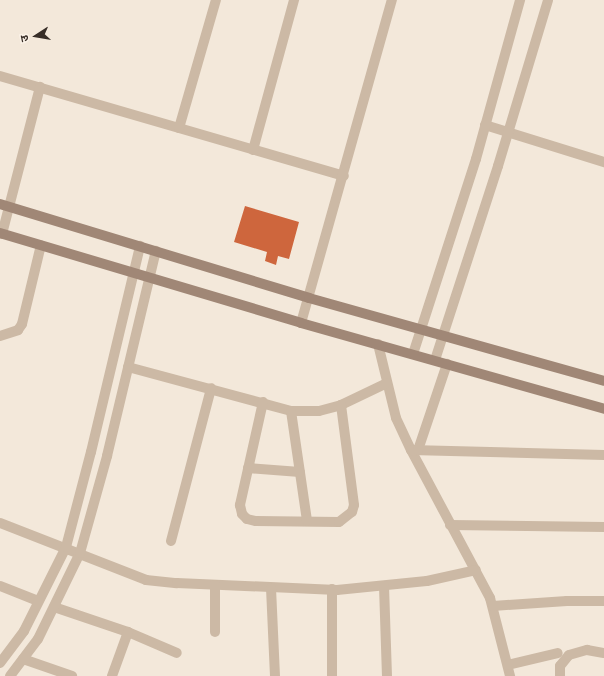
<!DOCTYPE html>
<meta charset="utf-8">
<style>
body{margin:0}
#map{position:relative;width:604px;height:676px;overflow:hidden;background:#f3e8da;font-family:Arial,"Noto Sans Devanagari",sans-serif}
div>[style]{position:absolute}
.building>*{inset:0;background:#ce663d}
.minor>*{height:10px;margin:-5px;padding:0 5px;transform-origin:5px;border-radius:5px;background:#ccb9a5}
.tertiary>*{height:10px;margin:-5px;padding:0 5px;transform-origin:5px;border-radius:5px;background:#ccb9a5}
.secondary>*{height:10px;margin:-5px;padding:0 5px;transform-origin:5px;border-radius:5px;background:#a08776}
span{translate:-50% -50%;white-space:nowrap;text-align:center;line-height:1.15;-webkit-text-stroke:3px #fbf2e7;paint-order:stroke}
.north{position:absolute;left:16px;top:16px;width:40px;height:40px;-webkit-text-stroke:3px #fbf2e7;paint-order:stroke;rotate:258deg;font-size:11px;font-weight:700;line-height:16px;text-align:center;color:#372d27}
.north::after{content:'';display:block;margin:auto;width:14px;height:18px;background:#372d27;clip-path:polygon(50% 0,100% 100%,50% 72%,0 100%)}
</style>
<div id="map">
<div class="building">
<div style="clip-path:polygon(245px 206px,299px 222px,289px 259px,278px 256px,276px 265px,265px 261px,267px 252px,234px 242px)"></div>
</div>
<div class="minor">
<div style="left:0;top:76px;width:358px;rotate:16.2deg"></div>
<div style="left:485px;top:125px;width:125px;rotate:17.3deg"></div>
<div style="left:179px;top:128px;width:133px;rotate:-73.9deg"></div>
<div style="left:253px;top:150px;width:156px;rotate:-74.7deg"></div>
<div style="left:2px;top:234px;width:152px;rotate:-75.5deg"></div>
<div style="left:301px;top:323px;width:336px;rotate:-74.3deg"></div>
<div style="left:0;top:336px;width:19px;rotate:-18deg"></div>
<div style="left:18px;top:330px;width:7px;rotate:-56deg"></div>
<div style="left:22px;top:324px;width:81px;rotate:-76.5deg"></div>
<div style="left:378px;top:344px;width:76px;rotate:76.3deg"></div>
<div style="left:396px;top:418px;width:35px;rotate:65deg"></div>
<div style="left:411px;top:450px;width:168px;rotate:61.9deg"></div>
<div style="left:490px;top:598px;width:81px;rotate:75.6deg"></div>
<div style="left:128px;top:367px;width:169px;rotate:15.1deg"></div>
<div style="left:291px;top:411px;width:28px"></div>
<div style="left:319px;top:411px;width:23px;rotate:-15deg"></div>
<div style="left:341px;top:405px;width:51px;rotate:-25.6deg"></div>
<div style="left:263px;top:402px;width:106px;rotate:102.6deg"></div>
<div style="left:240px;top:505px;width:9px;rotate:77deg"></div>
<div style="left:242px;top:514px;width:7px;rotate:45deg"></div>
<div style="left:247px;top:519px;width:9px;rotate:13deg"></div>
<div style="left:256px;top:521px;width:83px;rotate:0.7deg"></div>
<div style="left:339px;top:522px;width:16px;rotate:-38deg"></div>
<div style="left:352px;top:512px;width:7px;rotate:-74deg"></div>
<div style="left:354px;top:505px;width:101px;rotate:-97.4deg"></div>
<div style="left:291px;top:411px;width:111px;rotate:81.7deg"></div>
<div style="left:411px;top:450px;width:193px;rotate:1.5deg"></div>
<div style="left:418px;top:450px;width:91px;rotate:-71.4deg"></div>
<div style="left:248px;top:468px;width:52px;rotate:4.4deg"></div>
<div style="left:0;top:523px;width:157px;rotate:21.3deg"></div>
<div style="left:146px;top:580px;width:31px;rotate:6deg"></div>
<div style="left:177px;top:583px;width:160px;rotate:2.5deg"></div>
<div style="left:337px;top:590px;width:90px;rotate:-5.7deg"></div>
<div style="left:427px;top:581px;width:50px;rotate:-12.7deg"></div>
<div style="left:450px;top:525px;width:154px;rotate:0.7deg"></div>
<div style="left:171px;top:541px;width:158px;rotate:-75.3deg"></div>
<div style="left:0;top:586px;width:41px;rotate:21.5deg"></div>
<div style="left:384px;top:586px;width:90px;rotate:88.1deg"></div>
<div style="left:271px;top:588px;width:88px;rotate:87.4deg"></div>
<div style="left:332px;top:589px;width:87px;rotate:90deg"></div>
<div style="left:493px;top:606px;width:74px;rotate:-3.9deg"></div>
<div style="left:567px;top:601px;width:37px"></div>
<div style="left:54px;top:607px;width:78px;rotate:18.7deg"></div>
<div style="left:128px;top:632px;width:53px;rotate:23.2deg"></div>
<div style="left:215px;top:632px;width:47px;rotate:-90deg"></div>
<div style="left:23px;top:659px;width:52px;rotate:19.1deg"></div>
<div style="left:0;top:663px;width:40px;rotate:-53deg"></div>
<div style="left:24px;top:631px;width:94px;rotate:-63.4deg"></div>
<div style="left:66px;top:547px;width:98px;rotate:-75.3deg"></div>
<div style="left:91px;top:452px;width:212px;rotate:-76.6deg"></div>
<div style="left:508px;top:665px;width:51px;rotate:-13.5deg"></div>
<div style="left:10px;top:676px;width:46px;rotate:-52.9deg"></div>
<div style="left:38px;top:639px;width:96px;rotate:-64deg"></div>
<div style="left:80px;top:553px;width:101px;rotate:-74.4deg"></div>
<div style="left:107px;top:456px;width:211px;rotate:-76.6deg"></div>
<div style="left:112px;top:676px;width:47px;rotate:-70deg"></div>
<div style="left:560px;top:676px;width:10px;rotate:-90deg"></div>
<div style="left:560px;top:666px;width:14px;rotate:-51deg"></div>
<div style="left:569px;top:655px;width:19px;rotate:-16deg"></div>
<div style="left:587px;top:650px;width:17px;rotate:10deg"></div>
</div>
<div class="tertiary">
<div style="left:413px;top:354px;width:205px;rotate:-72.1deg"></div>
<div style="left:476px;top:159px;width:165px;rotate:-74.5deg"></div>
<div style="left:435px;top:360px;width:204px;rotate:-72deg"></div>
<div style="left:498px;top:166px;width:173px;rotate:-73.2deg"></div>
</div>
<div class="secondary">
<div style="left:0;top:204px;width:323px;rotate:16.9deg"></div>
<div style="left:309px;top:298px;width:306px;rotate:15.7deg"></div>
<div style="left:0;top:233px;width:314px;rotate:16.6deg"></div>
<div style="left:301px;top:323px;width:315px;rotate:15.8deg"></div>
</div>
<div class="north">उ</div>
</div>
